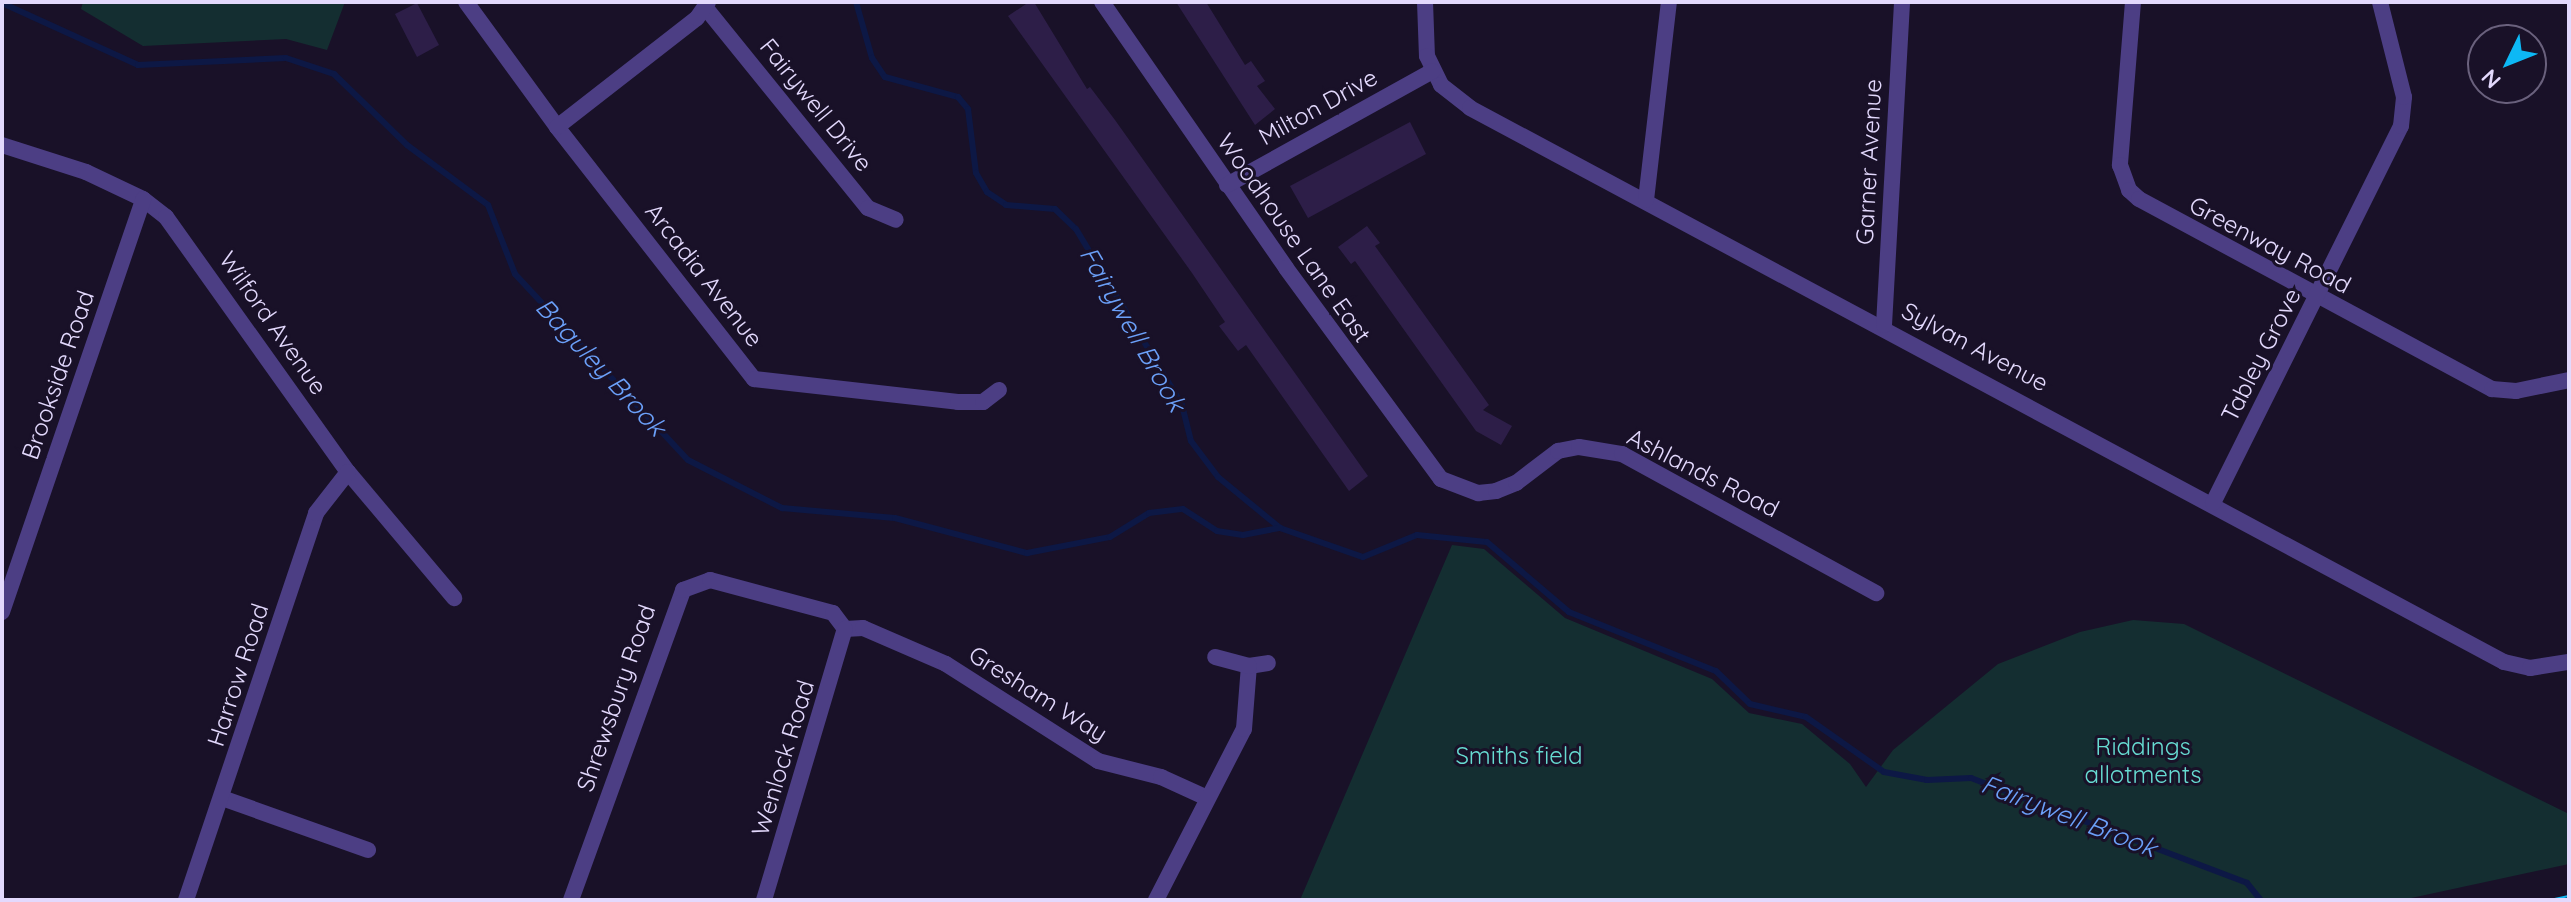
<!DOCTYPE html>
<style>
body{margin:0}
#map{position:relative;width:2571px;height:902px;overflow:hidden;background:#191128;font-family:Quicksand,sans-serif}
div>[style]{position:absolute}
.green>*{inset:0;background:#142e31}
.stream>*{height:6px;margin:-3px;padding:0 3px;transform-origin:3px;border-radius:3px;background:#0d1845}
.building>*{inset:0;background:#2d1e48}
.minor>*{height:16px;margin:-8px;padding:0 8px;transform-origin:8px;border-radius:8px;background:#4c3e84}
.tram>*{height:2px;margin:-1px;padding:0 1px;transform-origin:1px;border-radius:1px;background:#0db8f5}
span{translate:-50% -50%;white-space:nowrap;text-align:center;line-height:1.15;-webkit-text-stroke:6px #191128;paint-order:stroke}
.street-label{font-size:24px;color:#e3d9fd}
.park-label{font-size:24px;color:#67dcd2}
.water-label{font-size:26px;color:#6ba0f9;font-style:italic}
.frame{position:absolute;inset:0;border:4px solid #e3d9fd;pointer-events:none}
.north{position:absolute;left:2467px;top:24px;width:80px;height:80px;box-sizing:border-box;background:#191128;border:2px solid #6a617d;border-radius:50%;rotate:227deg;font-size:22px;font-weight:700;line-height:32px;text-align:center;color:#e3d9fd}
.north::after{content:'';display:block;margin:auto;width:28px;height:36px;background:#0db8f5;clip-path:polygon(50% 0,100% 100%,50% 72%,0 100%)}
</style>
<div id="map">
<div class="green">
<div style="clip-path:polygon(83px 2px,345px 2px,327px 50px,286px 39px,143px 46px,81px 9px)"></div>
<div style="clip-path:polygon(1452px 545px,1484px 549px,1565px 618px,1712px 679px,1749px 713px,1802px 724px,1850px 764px,1866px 787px,1893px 750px,1998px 664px,2080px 632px,2133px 620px,2184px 624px,2569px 814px,2569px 864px,2402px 900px,1300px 900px)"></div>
</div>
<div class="stream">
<div style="left:856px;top:2px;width:58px;rotate:74.1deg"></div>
<div style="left:872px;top:58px;width:23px;rotate:56deg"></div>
<div style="left:885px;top:77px;width:76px;rotate:15.3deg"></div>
<div style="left:958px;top:97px;width:16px;rotate:50deg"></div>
<div style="left:968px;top:109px;width:64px;rotate:82.9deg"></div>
<div style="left:976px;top:173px;width:22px;rotate:60deg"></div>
<div style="left:987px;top:192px;width:23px;rotate:34deg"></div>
<div style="left:1006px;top:205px;width:49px;rotate:4.7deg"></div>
<div style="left:1055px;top:209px;width:29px;rotate:44deg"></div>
<div style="left:1076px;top:229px;width:205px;rotate:58.9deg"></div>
<div style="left:1182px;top:405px;width:37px;rotate:76deg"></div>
<div style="left:1191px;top:441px;width:45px;rotate:53.1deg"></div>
<div style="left:1218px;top:477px;width:80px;rotate:39.4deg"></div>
<div style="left:1280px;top:528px;width:88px;rotate:19.3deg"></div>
<div style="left:1363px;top:557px;width:58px;rotate:-22.2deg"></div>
<div style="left:1417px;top:535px;width:70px;rotate:5.7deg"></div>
<div style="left:1487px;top:542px;width:108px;rotate:40.5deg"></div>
<div style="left:1569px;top:612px;width:158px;rotate:21.9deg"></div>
<div style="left:1716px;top:671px;width:47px;rotate:44.1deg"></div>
<div style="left:1750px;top:704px;width:57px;rotate:13.1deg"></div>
<div style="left:1806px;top:717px;width:95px;rotate:35.2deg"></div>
<div style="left:1884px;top:772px;width:44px;rotate:10.5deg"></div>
<div style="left:1927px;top:780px;width:44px;rotate:-2.6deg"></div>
<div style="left:1971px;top:778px;width:295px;rotate:20.8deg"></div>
<div style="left:2247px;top:883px;width:22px;rotate:51deg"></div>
<div style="left:2px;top:3px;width:149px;rotate:24.5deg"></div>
<div style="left:138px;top:65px;width:148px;rotate:-2.7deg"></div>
<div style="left:286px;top:58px;width:51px;rotate:18.4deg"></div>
<div style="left:334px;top:74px;width:102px;rotate:44.2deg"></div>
<div style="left:407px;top:145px;width:101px;rotate:36.5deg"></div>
<div style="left:488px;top:205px;width:74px;rotate:68.6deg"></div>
<div style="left:515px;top:274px;width:254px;rotate:47.1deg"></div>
<div style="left:688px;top:460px;width:106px;rotate:27.1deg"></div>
<div style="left:782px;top:508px;width:113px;rotate:5.1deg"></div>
<div style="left:895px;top:518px;width:137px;rotate:14.9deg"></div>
<div style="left:1027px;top:553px;width:85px;rotate:-10.9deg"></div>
<div style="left:1110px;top:537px;width:46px;rotate:-31.6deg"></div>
<div style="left:1149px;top:513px;width:34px;rotate:-7deg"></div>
<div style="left:1183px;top:509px;width:40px;rotate:32.9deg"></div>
<div style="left:1217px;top:531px;width:26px;rotate:9deg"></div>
<div style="left:1243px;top:535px;width:38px;rotate:-11deg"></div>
</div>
<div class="building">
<div style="clip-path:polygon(1029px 2px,1034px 2px,1087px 89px,1090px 87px,1115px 120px,1368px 476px,1349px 491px,1246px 345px,1238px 351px,1219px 326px,1225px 322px,1192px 273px,1008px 16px)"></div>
<div style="clip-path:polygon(1176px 2px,1206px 2px,1245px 65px,1251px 61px,1265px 81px,1257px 86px,1275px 109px,1255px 125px)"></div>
<div style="clip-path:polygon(417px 3px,439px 45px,417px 57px,395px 14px)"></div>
<div style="clip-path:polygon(1410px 122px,1426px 154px,1308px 218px,1290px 186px)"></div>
<div style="clip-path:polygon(1367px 226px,1380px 243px,1375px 246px,1489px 405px,1483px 410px,1512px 426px,1501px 445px,1476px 431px,1355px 261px,1351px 264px,1338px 247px)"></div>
</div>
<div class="minor">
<div style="left:466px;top:2px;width:155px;rotate:53.9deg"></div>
<div style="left:557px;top:127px;width:320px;rotate:52deg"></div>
<div style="left:754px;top:379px;width:205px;rotate:6.4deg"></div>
<div style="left:958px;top:402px;width:25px"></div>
<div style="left:983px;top:402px;width:20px;rotate:-37deg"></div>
<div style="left:1102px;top:2px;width:323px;rotate:55.3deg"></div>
<div style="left:1286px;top:268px;width:262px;rotate:53.7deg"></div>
<div style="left:1441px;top:479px;width:40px;rotate:21deg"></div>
<div style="left:1478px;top:493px;width:18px;rotate:-6deg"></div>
<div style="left:1496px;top:491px;width:22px;rotate:-22deg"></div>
<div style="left:1516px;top:483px;width:53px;rotate:-37.3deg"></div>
<div style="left:1558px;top:451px;width:21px;rotate:-11deg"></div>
<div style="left:1579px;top:447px;width:44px;rotate:9.2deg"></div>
<div style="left:1622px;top:454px;width:290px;rotate:28.7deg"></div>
<div style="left:1425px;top:2px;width:54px;rotate:87.9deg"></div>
<div style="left:1427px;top:56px;width:32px;rotate:64deg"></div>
<div style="left:1441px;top:85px;width:37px;rotate:38deg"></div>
<div style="left:1470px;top:108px;width:1173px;rotate:28.18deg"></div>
<div style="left:2504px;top:662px;width:27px;rotate:13deg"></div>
<div style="left:2530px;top:668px;width:39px;rotate:-9deg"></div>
<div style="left:2133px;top:2px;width:164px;rotate:94.6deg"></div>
<div style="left:2120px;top:165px;width:27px;rotate:70deg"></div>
<div style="left:2129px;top:190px;width:13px;rotate:42deg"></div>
<div style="left:2139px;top:199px;width:401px;rotate:28.3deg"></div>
<div style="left:2492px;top:389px;width:24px;rotate:5deg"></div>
<div style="left:2516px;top:391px;width:54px;rotate:-11.7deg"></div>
<div style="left:705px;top:7px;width:259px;rotate:51deg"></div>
<div style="left:868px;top:208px;width:30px;rotate:23deg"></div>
<div style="left:557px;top:127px;width:177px;rotate:-37.9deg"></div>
<div style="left:697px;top:18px;width:19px;rotate:-55deg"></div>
<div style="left:2px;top:145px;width:88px;rotate:17.8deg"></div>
<div style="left:86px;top:172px;width:63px;rotate:25.3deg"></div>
<div style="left:143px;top:199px;width:29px;rotate:38deg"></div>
<div style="left:166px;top:217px;width:313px;rotate:54.5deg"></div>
<div style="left:348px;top:472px;width:165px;rotate:49.9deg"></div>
<div style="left:1227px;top:185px;width:235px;rotate:-29deg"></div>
<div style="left:1646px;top:200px;width:199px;rotate:-83.4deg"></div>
<div style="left:1884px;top:325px;width:324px;rotate:-86.8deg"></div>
<div style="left:2213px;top:503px;width:421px;rotate:-63.5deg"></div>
<div style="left:2401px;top:126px;width:29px;rotate:-84deg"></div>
<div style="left:2404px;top:97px;width:98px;rotate:-104.2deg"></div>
<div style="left:2px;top:612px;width:436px;rotate:-71.1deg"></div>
<div style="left:845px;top:629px;width:18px;rotate:-3deg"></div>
<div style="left:863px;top:628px;width:90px;rotate:23.4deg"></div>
<div style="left:946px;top:664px;width:180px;rotate:32.5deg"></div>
<div style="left:1098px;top:761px;width:65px;rotate:14.3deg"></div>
<div style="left:1161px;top:777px;width:51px;rotate:24.5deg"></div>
<div style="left:1249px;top:666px;width:19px;rotate:-9deg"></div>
<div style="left:222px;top:798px;width:155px;rotate:19.6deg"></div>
<div style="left:186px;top:900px;width:408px;rotate:-71.4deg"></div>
<div style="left:316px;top:513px;width:52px;rotate:-52deg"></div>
<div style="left:571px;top:900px;width:330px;rotate:-70.1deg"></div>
<div style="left:683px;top:590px;width:29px;rotate:-20deg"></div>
<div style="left:710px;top:580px;width:127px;rotate:15deg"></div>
<div style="left:833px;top:613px;width:20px;rotate:53deg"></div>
<div style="left:764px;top:900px;width:283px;rotate:-73.4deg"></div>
<div style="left:1156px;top:900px;width:192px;rotate:-62.8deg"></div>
<div style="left:1244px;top:729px;width:63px;rotate:-85.5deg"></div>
<div style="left:1249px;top:666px;width:35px;rotate:-165deg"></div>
</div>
<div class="tram">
<div style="left:2550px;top:900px;width:19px;rotate:-12deg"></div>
</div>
<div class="street-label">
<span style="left:816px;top:105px;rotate:51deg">Fairywell Drive</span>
<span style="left:1318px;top:107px;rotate:-29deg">Milton Drive</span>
<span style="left:1869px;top:162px;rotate:-87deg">Garner Avenue</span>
<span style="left:1294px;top:238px;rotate:55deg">Woodhouse Lane East</span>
<span style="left:2270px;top:245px;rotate:28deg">Greenway Road</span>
<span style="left:704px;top:275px;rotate:52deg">Arcadia Avenue</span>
<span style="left:273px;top:323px;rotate:55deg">Wilford Avenue</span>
<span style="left:1975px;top:347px;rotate:28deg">Sylvan Avenue</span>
<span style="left:2261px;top:355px;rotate:-63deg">Tabley Grove</span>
<span style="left:58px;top:375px;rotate:-71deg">Brookside Road</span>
<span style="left:1703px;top:473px;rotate:27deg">Ashlands Road</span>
<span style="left:238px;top:675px;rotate:-72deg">Harrow Road</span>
<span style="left:1038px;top:694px;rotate:32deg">Gresham Way</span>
<span style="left:616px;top:698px;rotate:-71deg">Shrewsbury Road</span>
<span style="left:783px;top:758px;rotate:-73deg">Wenlock Road</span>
</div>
<div class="park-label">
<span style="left:2143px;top:761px">Riddings<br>allotments</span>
<span style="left:1519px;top:756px">Smiths field</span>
</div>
<div class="water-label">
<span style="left:1133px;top:329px;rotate:60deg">Fairywell Brook</span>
<span style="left:601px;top:367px;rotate:47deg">Baguley Brook</span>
<span style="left:2069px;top:816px;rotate:21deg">Fairywell Brook</span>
</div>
<div class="frame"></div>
<div class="north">N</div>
</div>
